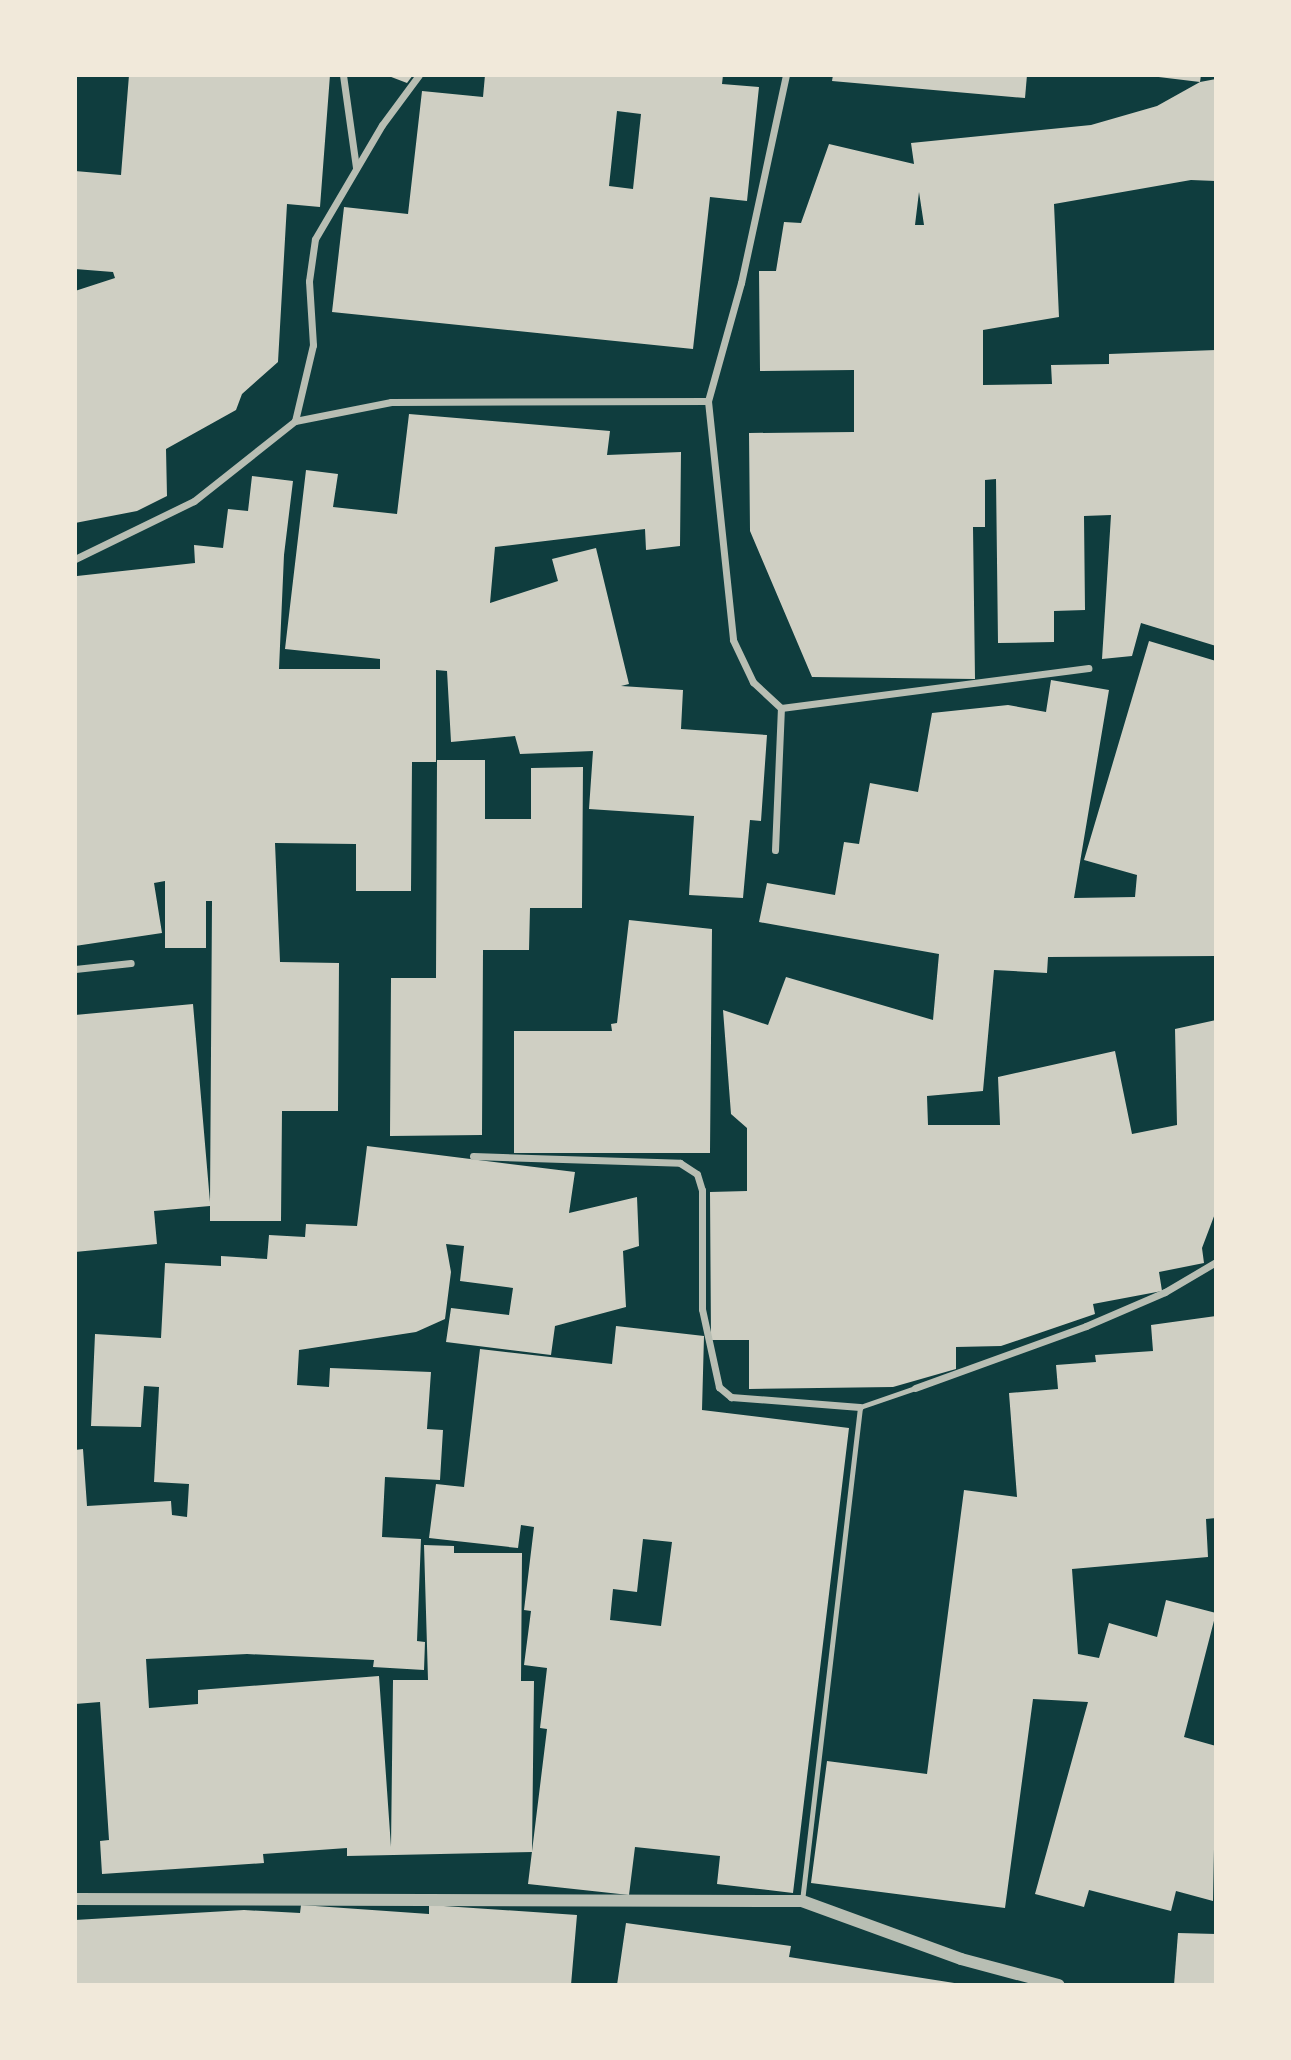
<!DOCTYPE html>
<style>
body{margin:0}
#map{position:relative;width:1291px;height:2060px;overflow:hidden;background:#0f3d3e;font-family:"Space Grotesk",sans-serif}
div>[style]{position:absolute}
.building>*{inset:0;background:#cfcfc3}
.service>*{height:5px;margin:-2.5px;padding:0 2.5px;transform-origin:2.5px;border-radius:2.5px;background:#b8beb3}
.minor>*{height:7px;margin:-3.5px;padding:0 3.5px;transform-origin:3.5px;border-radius:3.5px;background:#b8beb3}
.tertiary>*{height:12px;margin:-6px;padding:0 6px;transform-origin:6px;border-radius:6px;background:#b8beb3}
span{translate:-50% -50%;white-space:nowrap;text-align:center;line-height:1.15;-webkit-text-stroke:7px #f1e9da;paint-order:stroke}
.frame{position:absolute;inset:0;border:77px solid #f1e9da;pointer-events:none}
</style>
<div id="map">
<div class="building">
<div style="clip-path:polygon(129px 75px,330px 75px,320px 207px,287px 204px,278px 362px,242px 394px,236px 410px,166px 449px,167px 496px,137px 511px,75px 523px,75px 291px,115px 278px,113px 272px,75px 269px,75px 171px,121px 175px)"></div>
<div style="clip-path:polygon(386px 75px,413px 75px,407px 83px)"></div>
<div style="clip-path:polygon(evenodd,485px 75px,723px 75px,722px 84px,759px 87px,747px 201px,710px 197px,693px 349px,332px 312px,344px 207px,408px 214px,422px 91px,483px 97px,485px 75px,617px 111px,641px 114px,633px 189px,609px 186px,617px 111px)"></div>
<div style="clip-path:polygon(833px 75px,1027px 75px,1025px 98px,832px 81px)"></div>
<div style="clip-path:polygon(1142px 75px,1201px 75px,1200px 82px)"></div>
<div style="clip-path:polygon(evenodd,1216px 79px,1216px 181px,1191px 180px,1054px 204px,1059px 317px,983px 330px,983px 385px,1052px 384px,1051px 365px,1109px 364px,1109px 354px,1216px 350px,1216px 646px,1141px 623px,1132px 656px,1102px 659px,1111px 515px,1084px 516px,1085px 610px,1054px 611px,1054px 642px,998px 643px,996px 479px,985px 480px,985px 527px,973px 527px,975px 679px,812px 677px,750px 531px,749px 433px,854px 432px,854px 370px,760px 371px,759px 271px,776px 271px,784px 222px,801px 223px,829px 144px,914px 164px,911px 143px,1091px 125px,1157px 106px,1200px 82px,1216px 79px,919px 192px,924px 225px,915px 225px,919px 192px)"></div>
<div style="clip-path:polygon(409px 414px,610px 431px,607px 455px,681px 452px,680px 546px,646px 550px,645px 529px,495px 547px,490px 603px,558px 581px,552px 559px,596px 548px,629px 684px,621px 686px,683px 690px,681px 729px,767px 735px,761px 821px,750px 820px,743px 898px,689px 895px,694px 816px,589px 809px,593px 751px,520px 754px,515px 736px,451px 742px,447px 671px,436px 670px,436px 762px,412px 762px,411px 891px,356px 891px,356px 844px,275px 843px,280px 962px,339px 963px,338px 1111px,282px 1111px,281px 1221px,210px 1221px,210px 1206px,154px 1211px,157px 1244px,75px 1252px,75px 1015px,193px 1004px,210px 1202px,212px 901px,206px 901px,206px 948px,165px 948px,165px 881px,154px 883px,162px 933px,75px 946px,77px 576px,195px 563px,194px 545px,223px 548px,228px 509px,248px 511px,252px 476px,293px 481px,284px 555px,279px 669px,380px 669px,380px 659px,285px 649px,306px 470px,338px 474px,333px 507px,397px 514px)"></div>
<div style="clip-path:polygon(1149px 641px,1216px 661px,1216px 956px,1048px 957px,1047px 973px,994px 970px,983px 1091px,927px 1096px,928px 1125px,1000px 1125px,998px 1077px,1115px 1051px,1132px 1134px,1177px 1125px,1175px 1029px,1216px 1020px,1216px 1211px,1202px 1248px,1204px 1263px,1159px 1272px,1162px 1291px,1093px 1304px,1095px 1314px,1001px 1346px,956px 1347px,956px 1369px,893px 1387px,749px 1389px,749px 1340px,711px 1340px,710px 1192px,747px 1191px,747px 1128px,731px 1114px,723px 1010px,768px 1025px,786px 977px,933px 1020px,939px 954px,759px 922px,767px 883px,835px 895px,844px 842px,859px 844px,870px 783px,918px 792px,932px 713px,1008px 705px,1046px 712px,1051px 680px,1109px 690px,1074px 898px,1135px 897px,1137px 875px,1084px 860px)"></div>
<div style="clip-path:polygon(437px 760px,485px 760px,485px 819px,531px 819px,531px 768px,583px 767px,582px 908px,530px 908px,529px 950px,483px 950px,482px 1135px,390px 1136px,391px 978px,436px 978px)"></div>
<div style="clip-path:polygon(629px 920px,712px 929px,710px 1153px,514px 1153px,514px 1031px,612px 1031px,611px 1024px,617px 1023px)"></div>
<div style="clip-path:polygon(367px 1146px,575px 1172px,569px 1213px,637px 1197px,639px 1246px,623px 1251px,626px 1307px,555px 1326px,551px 1355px,446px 1342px,451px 1308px,509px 1315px,513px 1288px,460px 1281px,464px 1246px,446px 1244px,451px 1272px,445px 1319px,416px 1332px,299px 1350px,297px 1385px,329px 1387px,330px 1368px,431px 1372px,427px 1429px,443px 1430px,440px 1480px,385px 1477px,382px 1537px,421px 1539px,417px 1641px,425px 1642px,424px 1670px,373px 1667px,374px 1660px,247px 1654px,146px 1659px,149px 1708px,198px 1704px,198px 1690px,379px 1676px,391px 1847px,393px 1680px,428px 1680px,424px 1545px,454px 1546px,454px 1553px,522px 1553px,521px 1681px,534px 1681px,532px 1852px,347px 1856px,347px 1848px,263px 1854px,264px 1863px,102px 1874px,100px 1841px,109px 1840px,100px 1702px,75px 1704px,75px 1450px,83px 1449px,87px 1506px,171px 1501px,172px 1515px,187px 1517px,189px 1484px,154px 1482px,159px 1387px,144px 1386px,141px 1427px,91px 1426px,95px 1334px,161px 1338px,165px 1263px,221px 1266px,221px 1256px,267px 1259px,269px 1235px,305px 1237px,306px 1224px,357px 1226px)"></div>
<div style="clip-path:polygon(1216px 1316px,1216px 1518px,1206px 1519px,1208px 1557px,1072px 1569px,1078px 1654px,1099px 1658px,1109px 1623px,1157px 1637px,1166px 1600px,1216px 1613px,1184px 1737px,1216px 1746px,1213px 1901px,1176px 1891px,1171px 1911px,1089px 1890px,1084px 1907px,1035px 1894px,1088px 1702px,1033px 1699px,1005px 1908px,811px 1883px,827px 1761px,927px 1774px,964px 1490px,1017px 1497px,1009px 1393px,1058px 1389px,1056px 1365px,1096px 1362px,1095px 1355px,1153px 1351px,1151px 1325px)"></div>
<div style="clip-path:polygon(evenodd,616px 1326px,704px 1336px,702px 1410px,849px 1428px,793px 1893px,717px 1884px,720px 1856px,635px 1847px,629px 1895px,528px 1884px,547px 1729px,540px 1728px,547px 1668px,524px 1665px,531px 1611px,524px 1610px,534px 1527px,521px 1525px,518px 1548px,429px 1538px,436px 1484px,464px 1487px,480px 1349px,612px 1364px,616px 1326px,643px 1539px,672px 1542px,661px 1626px,610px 1620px,613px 1589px,637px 1592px,643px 1539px)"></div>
<div style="clip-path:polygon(301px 1905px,429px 1914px,429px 1905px,577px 1915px,571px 1985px,75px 1985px,75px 1920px,244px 1910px,300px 1913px)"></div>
<div style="clip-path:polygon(626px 1923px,791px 1946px,789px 1957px,967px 1985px,617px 1985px)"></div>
<div style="clip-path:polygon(1178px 1933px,1216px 1934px,1216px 1985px,1174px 1985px)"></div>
</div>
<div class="service">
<div style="left:802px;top:1901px;width:497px;rotate:-83.3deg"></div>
<div style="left:860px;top:1407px;width:58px;rotate:-19.1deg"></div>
</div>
<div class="minor">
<div style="left:343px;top:75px;width:94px;rotate:82deg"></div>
<div style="left:708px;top:401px;width:240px;rotate:84deg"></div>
<div style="left:733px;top:640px;width:47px;rotate:64.5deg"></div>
<div style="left:753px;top:682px;width:38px;rotate:43deg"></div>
<div style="left:781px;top:708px;width:310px;rotate:-7.4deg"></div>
<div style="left:295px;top:421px;width:78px;rotate:-76.7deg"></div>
<div style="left:313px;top:345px;width:64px;rotate:-93.6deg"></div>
<div style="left:309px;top:281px;width:42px;rotate:-81.9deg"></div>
<div style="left:315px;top:239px;width:132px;rotate:-59.6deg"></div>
<div style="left:382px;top:125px;width:62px;rotate:-53.5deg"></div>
<div style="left:75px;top:559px;width:132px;rotate:-26deg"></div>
<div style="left:194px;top:501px;width:129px;rotate:-38.4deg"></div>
<div style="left:295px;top:421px;width:98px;rotate:-11.2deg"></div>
<div style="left:391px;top:402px;width:317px;rotate:-0.2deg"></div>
<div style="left:708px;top:401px;width:123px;rotate:-74.4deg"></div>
<div style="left:741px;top:283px;width:213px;rotate:-77.8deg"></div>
<div style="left:775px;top:850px;width:142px;rotate:-87.6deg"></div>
<div style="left:75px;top:969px;width:56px;rotate:-6.1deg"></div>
<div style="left:473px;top:1156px;width:207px;rotate:1.9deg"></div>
<div style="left:680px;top:1163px;width:20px;rotate:33deg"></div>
<div style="left:697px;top:1174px;width:17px;rotate:73deg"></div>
<div style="left:702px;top:1190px;width:119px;rotate:90deg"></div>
<div style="left:702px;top:1309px;width:80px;rotate:77.7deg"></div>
<div style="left:719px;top:1387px;width:16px;rotate:40deg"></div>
<div style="left:731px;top:1397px;width:129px;rotate:4.4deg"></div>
<div style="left:915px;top:1388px;width:182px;rotate:-19.9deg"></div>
<div style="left:1086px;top:1326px;width:86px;rotate:-23.3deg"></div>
<div style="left:1165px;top:1292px;width:59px;rotate:-30.5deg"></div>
</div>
<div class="tertiary">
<div style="left:75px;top:1899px;width:727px;rotate:0.16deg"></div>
<div style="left:802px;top:1901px;width:169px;rotate:20deg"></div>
<div style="left:961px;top:1959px;width:101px;rotate:14.9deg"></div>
</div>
<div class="frame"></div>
</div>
